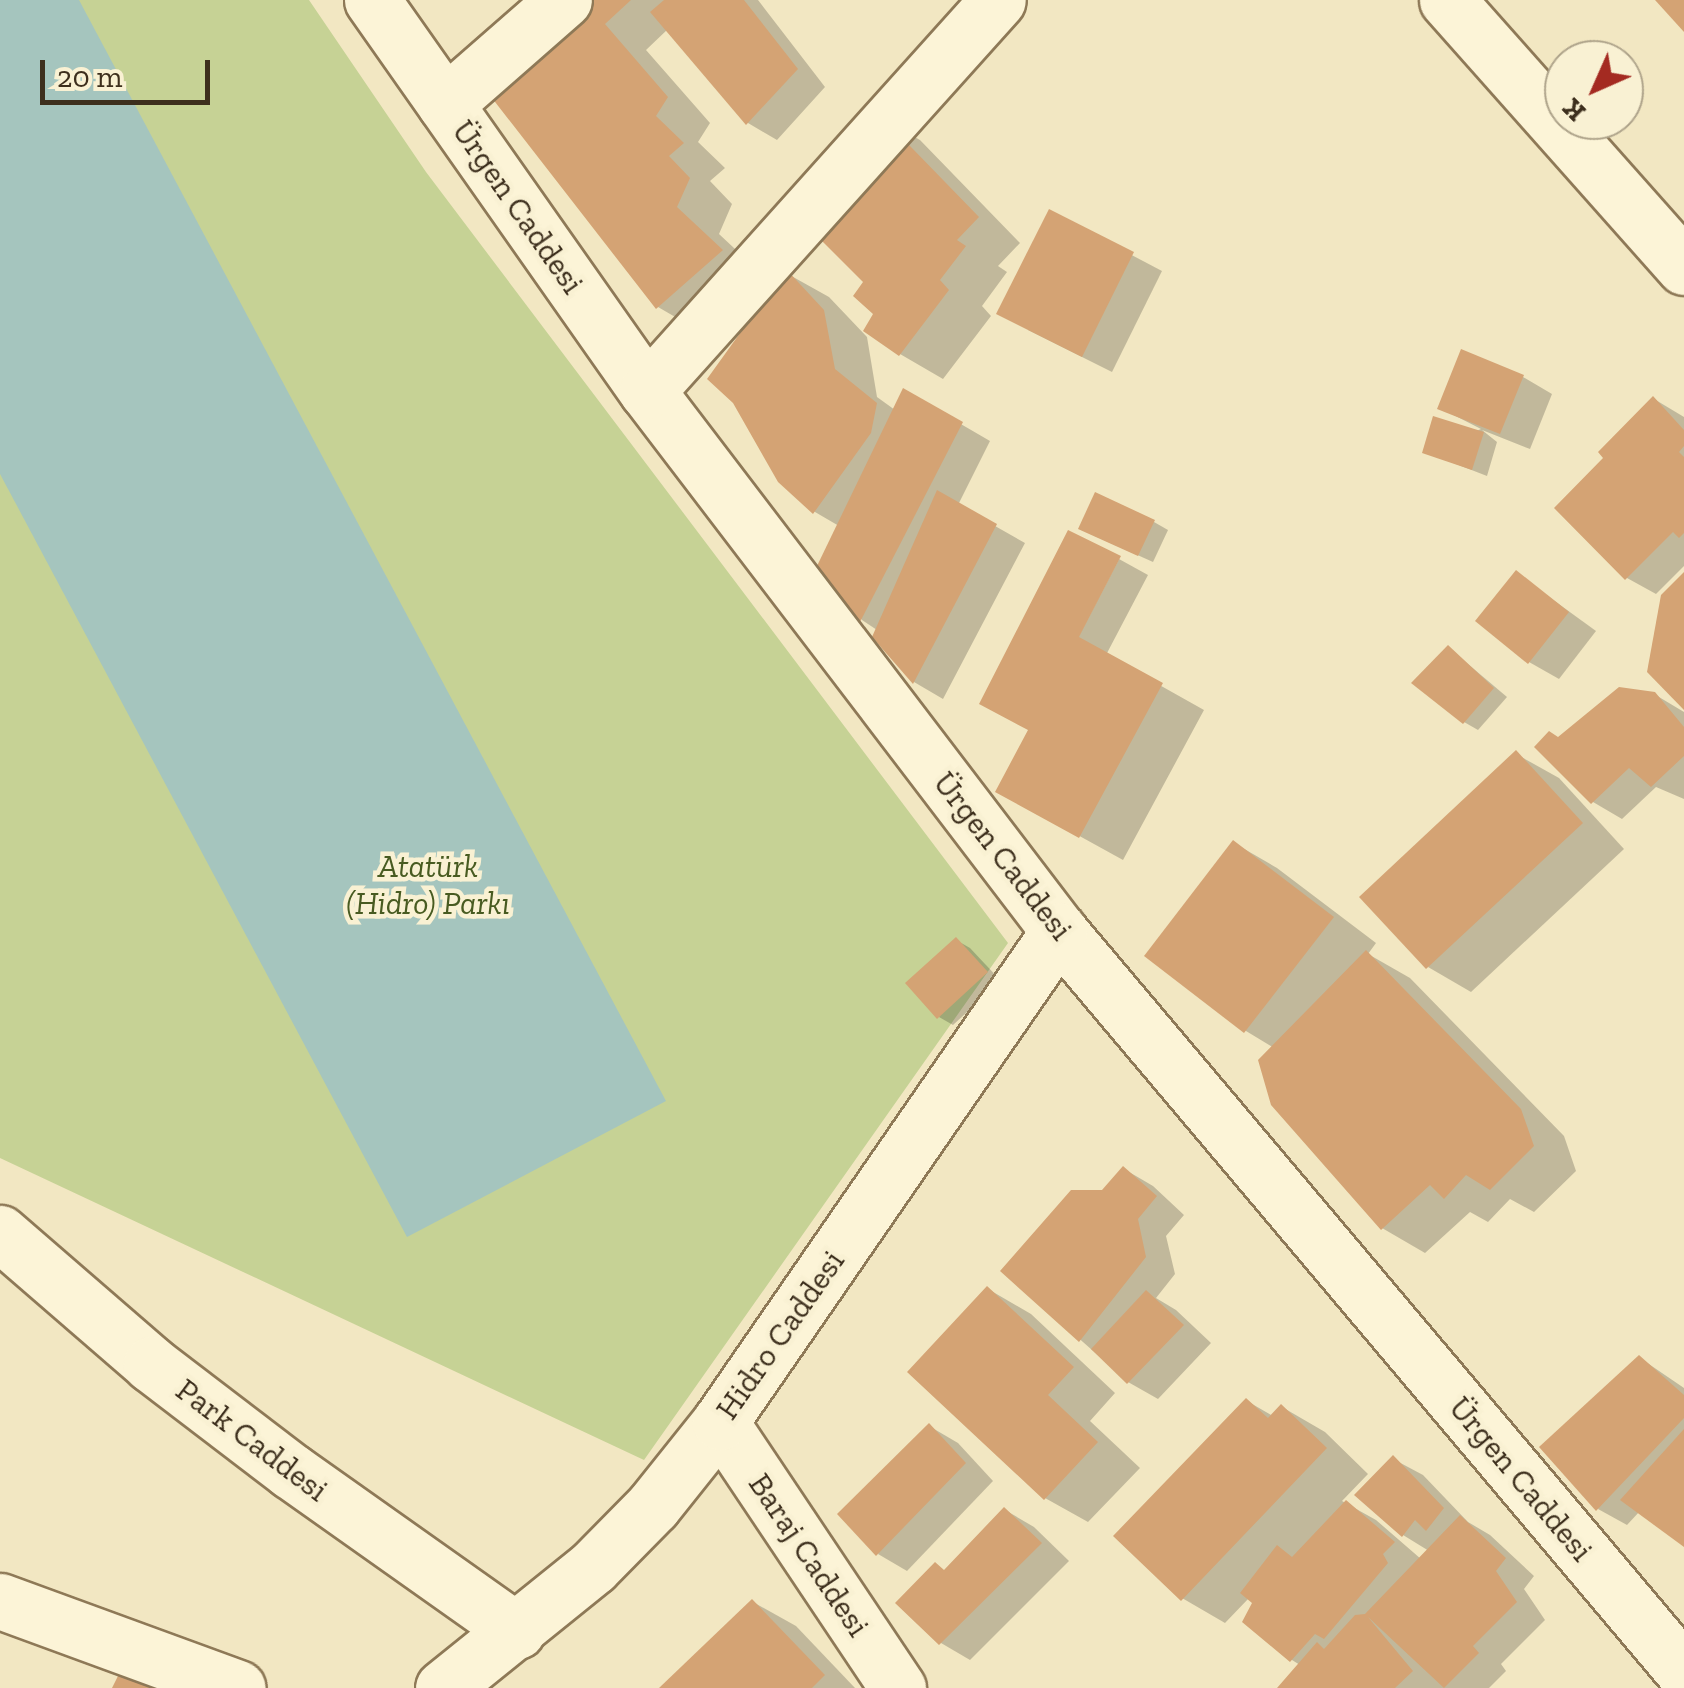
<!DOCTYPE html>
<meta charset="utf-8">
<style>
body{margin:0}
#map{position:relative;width:1684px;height:1688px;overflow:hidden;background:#f2e7c2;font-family:"Zilla Slab",serif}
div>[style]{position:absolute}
.green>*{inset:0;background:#c6d295}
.water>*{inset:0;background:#a5c5be}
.shadow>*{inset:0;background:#0003}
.building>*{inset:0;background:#d4a374}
.roads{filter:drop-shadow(2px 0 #8e7957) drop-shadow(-2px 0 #8e7957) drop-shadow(0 2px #8e7957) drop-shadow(0 -2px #8e7957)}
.minor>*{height:55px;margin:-27.5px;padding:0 27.5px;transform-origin:27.5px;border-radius:27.5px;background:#fcf4d7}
span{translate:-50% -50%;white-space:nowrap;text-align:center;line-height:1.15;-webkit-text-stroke:9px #f9f1d3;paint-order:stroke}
.street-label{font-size:32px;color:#3d2f1d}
.park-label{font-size:32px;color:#485b21;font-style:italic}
.north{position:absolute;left:1544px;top:40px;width:100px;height:100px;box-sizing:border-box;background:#f9f1d3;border:2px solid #aea38a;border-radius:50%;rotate:225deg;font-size:28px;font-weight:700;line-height:40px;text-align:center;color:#3d2f1d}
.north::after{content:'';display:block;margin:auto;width:35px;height:45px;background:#a42a21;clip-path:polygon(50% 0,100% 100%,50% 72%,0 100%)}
.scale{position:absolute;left:40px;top:60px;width:170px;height:45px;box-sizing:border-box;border:5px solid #3d2f1d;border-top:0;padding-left:12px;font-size:30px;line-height:35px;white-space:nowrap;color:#3d2f1d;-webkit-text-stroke:8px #f9f1d3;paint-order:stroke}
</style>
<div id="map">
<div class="green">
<div style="clip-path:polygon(0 0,309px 0,426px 172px,1008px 943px,644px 1460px,0 1158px)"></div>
</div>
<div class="water">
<div style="clip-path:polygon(0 0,79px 0,666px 1101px,407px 1237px,0 474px)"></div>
</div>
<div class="shadow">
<div style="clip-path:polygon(585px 0,758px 0,825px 87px,777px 140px,748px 123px,668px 29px,646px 50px,710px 123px,698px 142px,725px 168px,710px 181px,732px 204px,719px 234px,764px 276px,701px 332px,658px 307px)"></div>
<div style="clip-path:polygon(877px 116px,920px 140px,1020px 243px,998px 266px,1007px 272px,982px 306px,991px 316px,943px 379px,900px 354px,876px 314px,866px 281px)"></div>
<div style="clip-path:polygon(1050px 212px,1162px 271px,1112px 372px,1028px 330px)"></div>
<div style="clip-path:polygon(786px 273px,829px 297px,867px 337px,877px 397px,895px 410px,904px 391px,990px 441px,958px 505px,1025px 543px,943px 699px,914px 682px,874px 636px,877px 630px,862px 620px,819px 568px,839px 526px,815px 512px,780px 481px)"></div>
<div style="clip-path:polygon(1523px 377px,1552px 394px,1530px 449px,1482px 430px,1497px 442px,1487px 476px,1425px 452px,1481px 429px,1440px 408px)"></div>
<div style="clip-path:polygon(1654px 399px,1684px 417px,1684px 566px,1656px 594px,1627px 578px,1607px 458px)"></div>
<div style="clip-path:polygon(1154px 522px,1168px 530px,1153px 562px,1095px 536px)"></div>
<div style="clip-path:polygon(1119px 559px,1148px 575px,1106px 655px,1204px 710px,1123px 860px,998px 791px)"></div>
<div style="clip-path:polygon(1516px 573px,1596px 631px,1559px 679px,1529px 662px)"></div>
<div style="clip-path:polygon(1449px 648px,1507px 697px,1478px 730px,1464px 722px)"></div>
<div style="clip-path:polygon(1654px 694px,1684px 712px,1684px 799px,1656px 787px,1622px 819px,1593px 802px,1558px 740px)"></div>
<div style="clip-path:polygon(1516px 754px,1559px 778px,1624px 849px,1471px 992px,1428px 967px)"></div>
<div style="clip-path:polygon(1234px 843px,1277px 868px,1376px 943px,1368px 954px,1410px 978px,1564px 1136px,1576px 1171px,1534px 1212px,1510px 1199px,1488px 1222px,1470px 1212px,1425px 1253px,1382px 1228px,1274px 1048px,1246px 1031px,1148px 955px)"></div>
<div style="clip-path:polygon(956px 940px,970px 948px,1001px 981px,953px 1025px,939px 1017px)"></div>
<div style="clip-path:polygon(1124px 1169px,1153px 1186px,1184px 1215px,1166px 1236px,1175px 1274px,1156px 1298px,1176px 1310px,1211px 1343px,1158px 1399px,1128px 1382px,1003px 1271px,1103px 1192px)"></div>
<div style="clip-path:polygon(988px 1289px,1031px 1314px,1115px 1393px,1090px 1421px,1140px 1468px,1088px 1522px,1045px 1498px)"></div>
<div style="clip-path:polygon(1640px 1358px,1684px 1388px,1684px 1543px,1640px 1511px,1627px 1525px,1598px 1509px)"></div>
<div style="clip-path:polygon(1247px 1401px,1273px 1416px,1282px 1407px,1325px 1432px,1368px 1474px,1342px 1501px,1376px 1520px,1421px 1559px,1429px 1551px,1403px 1535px,1393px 1459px,1423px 1475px,1468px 1522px,1490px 1535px,1534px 1576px,1524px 1589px,1545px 1620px,1501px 1664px,1506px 1671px,1489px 1688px,1280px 1688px,1300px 1665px,1292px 1660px,1255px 1603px,1249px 1598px,1225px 1623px,1182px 1598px)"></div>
<div style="clip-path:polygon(929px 1426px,958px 1443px,993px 1481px,907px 1571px,878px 1554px)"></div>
<div style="clip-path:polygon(1005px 1510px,1034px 1527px,1069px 1561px,970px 1660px,941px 1643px,946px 1572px)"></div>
<div style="clip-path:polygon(753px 1602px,796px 1626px,855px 1688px,663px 1688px)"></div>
</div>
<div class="building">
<div style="clip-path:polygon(582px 0,631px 0,605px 24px,668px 97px,656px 116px,684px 143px,669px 156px,690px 178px,677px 207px,723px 250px,656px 309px,485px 89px)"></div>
<div style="clip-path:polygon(664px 0,744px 0,798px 69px,746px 125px,650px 12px)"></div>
<div style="clip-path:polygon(1655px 0,1684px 0,1684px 32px)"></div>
<div style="clip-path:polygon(877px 112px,979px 217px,957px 240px,966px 246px,940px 280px,949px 290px,899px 356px,863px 331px,873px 314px,853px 296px,863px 282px,817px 236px)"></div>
<div style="clip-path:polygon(1049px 209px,1134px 252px,1082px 357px,996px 314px)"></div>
<div style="clip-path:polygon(786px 269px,824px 310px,835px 369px,877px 403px,871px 433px,813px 514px,778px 482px,733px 403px,707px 379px)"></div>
<div style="clip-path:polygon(1461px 349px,1524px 375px,1500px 434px,1437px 409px)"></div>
<div style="clip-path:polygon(903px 388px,963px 422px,860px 622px,816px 568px)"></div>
<div style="clip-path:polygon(1653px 396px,1684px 430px,1684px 446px,1679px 452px,1684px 457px,1684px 533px,1679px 538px,1673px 532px,1625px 580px,1554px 508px,1603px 458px,1598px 452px)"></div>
<div style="clip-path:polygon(1433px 416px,1484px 432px,1472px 470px,1422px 453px)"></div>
<div style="clip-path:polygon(937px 490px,997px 524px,913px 684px,872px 637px)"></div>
<div style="clip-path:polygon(1095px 492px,1155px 520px,1138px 556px,1078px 529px)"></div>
<div style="clip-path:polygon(1068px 530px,1121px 556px,1079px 637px,1163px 683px,1079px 838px,995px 792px,1028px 730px,979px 704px)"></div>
<div style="clip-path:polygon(1516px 570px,1569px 612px,1528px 664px,1475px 621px)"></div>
<div style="clip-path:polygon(1684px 572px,1684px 710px,1647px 672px,1661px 595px)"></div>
<div style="clip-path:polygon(1448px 645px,1494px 688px,1463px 724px,1411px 683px)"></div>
<div style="clip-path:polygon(1619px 687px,1655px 692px,1684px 727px,1684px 756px,1651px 787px,1629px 768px,1591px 804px,1534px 747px,1549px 731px,1558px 737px)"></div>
<div style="clip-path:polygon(1516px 750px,1583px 823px,1426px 969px,1359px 897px)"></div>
<div style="clip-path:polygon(1233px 840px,1334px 917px,1244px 1033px,1144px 956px)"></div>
<div style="clip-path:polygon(956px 937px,988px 972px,937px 1019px,905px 983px)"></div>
<div style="clip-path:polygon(1366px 950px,1521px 1109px,1534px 1146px,1490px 1190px,1466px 1175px,1444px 1199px,1430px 1185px,1381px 1230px,1271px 1105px,1258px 1060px)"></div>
<div style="clip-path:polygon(1123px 1166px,1157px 1196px,1138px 1219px,1146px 1257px,1079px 1342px,1000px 1271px,1071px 1190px,1102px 1190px)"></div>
<div style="clip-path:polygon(987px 1286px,1074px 1367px,1048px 1395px,1098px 1442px,1044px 1500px,907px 1372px)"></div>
<div style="clip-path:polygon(1146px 1290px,1184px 1325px,1127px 1384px,1091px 1349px)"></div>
<div style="clip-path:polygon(1639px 1355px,1684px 1395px,1684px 1418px,1596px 1511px,1539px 1447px)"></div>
<div style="clip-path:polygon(1246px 1398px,1268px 1418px,1281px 1404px,1327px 1448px,1181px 1601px,1113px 1536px)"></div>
<div style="clip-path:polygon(929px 1423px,966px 1463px,876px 1556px,837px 1514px)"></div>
<div style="clip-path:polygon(1684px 1429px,1684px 1547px,1620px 1500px)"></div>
<div style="clip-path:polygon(1393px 1455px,1444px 1508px,1426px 1531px,1415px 1520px,1402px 1537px,1354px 1495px)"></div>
<div style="clip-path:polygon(1346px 1500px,1395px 1542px,1383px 1554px,1388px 1563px,1324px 1639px,1315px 1634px,1290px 1662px,1242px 1622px,1252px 1603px,1240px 1593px,1277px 1545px,1292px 1557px)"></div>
<div style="clip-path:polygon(1004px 1507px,1042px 1543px,939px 1645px,895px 1603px,935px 1562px,944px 1570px)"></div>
<div style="clip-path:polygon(1460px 1515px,1506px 1558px,1496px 1571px,1517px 1602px,1473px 1646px,1479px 1653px,1444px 1688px,1368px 1617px,1413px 1671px,1395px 1688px,1277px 1688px,1317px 1642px,1324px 1649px,1355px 1615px,1365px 1614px)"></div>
<div style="clip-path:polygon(752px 1599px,825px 1675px,812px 1688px,659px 1688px)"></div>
<div style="clip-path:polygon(126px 1660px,180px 1688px,112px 1688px)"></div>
</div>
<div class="roads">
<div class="minor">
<div style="left:372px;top:0;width:478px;rotate:54.9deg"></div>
<div style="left:647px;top:391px;width:679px;rotate:52.66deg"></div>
<div style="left:1059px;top:931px;width:969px;rotate:49.85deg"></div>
<div style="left:1447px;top:0;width:357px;rotate:48.4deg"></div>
<div style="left:445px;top:104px;width:158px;rotate:-41.2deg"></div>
<div style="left:647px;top:391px;width:525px;rotate:-48.09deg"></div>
<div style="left:0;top:1233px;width:200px;rotate:40.9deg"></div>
<div style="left:151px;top:1364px;width:176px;rotate:37.4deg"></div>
<div style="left:291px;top:1471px;width:277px;rotate:35.3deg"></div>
<div style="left:720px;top:1422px;width:320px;rotate:56.2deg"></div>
<div style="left:0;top:1601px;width:253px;rotate:20.1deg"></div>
<div style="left:443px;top:1688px;width:193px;rotate:-38.9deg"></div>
<div style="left:593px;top:1567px;width:86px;rotate:-45.5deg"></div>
<div style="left:653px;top:1506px;width:107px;rotate:-51.4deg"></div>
<div style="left:720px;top:1422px;width:597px;rotate:-55.38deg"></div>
</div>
</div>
<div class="street-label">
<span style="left:518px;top:207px;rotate:55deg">Ürgen Caddesi</span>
<span style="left:1003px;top:856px;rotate:52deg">Ürgen Caddesi</span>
<span style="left:780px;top:1335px;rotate:-55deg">Hidro Caddesi</span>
<span style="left:252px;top:1440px;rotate:37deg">Park Caddesi</span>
<span style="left:1521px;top:1479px;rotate:50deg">Ürgen Caddesi</span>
<span style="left:809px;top:1555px;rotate:56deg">Baraj Caddesi</span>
</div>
<div class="park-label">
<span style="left:428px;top:885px">Atatürk<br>(Hidro) Parkı</span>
</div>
<div class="north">K</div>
<div class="scale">20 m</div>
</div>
